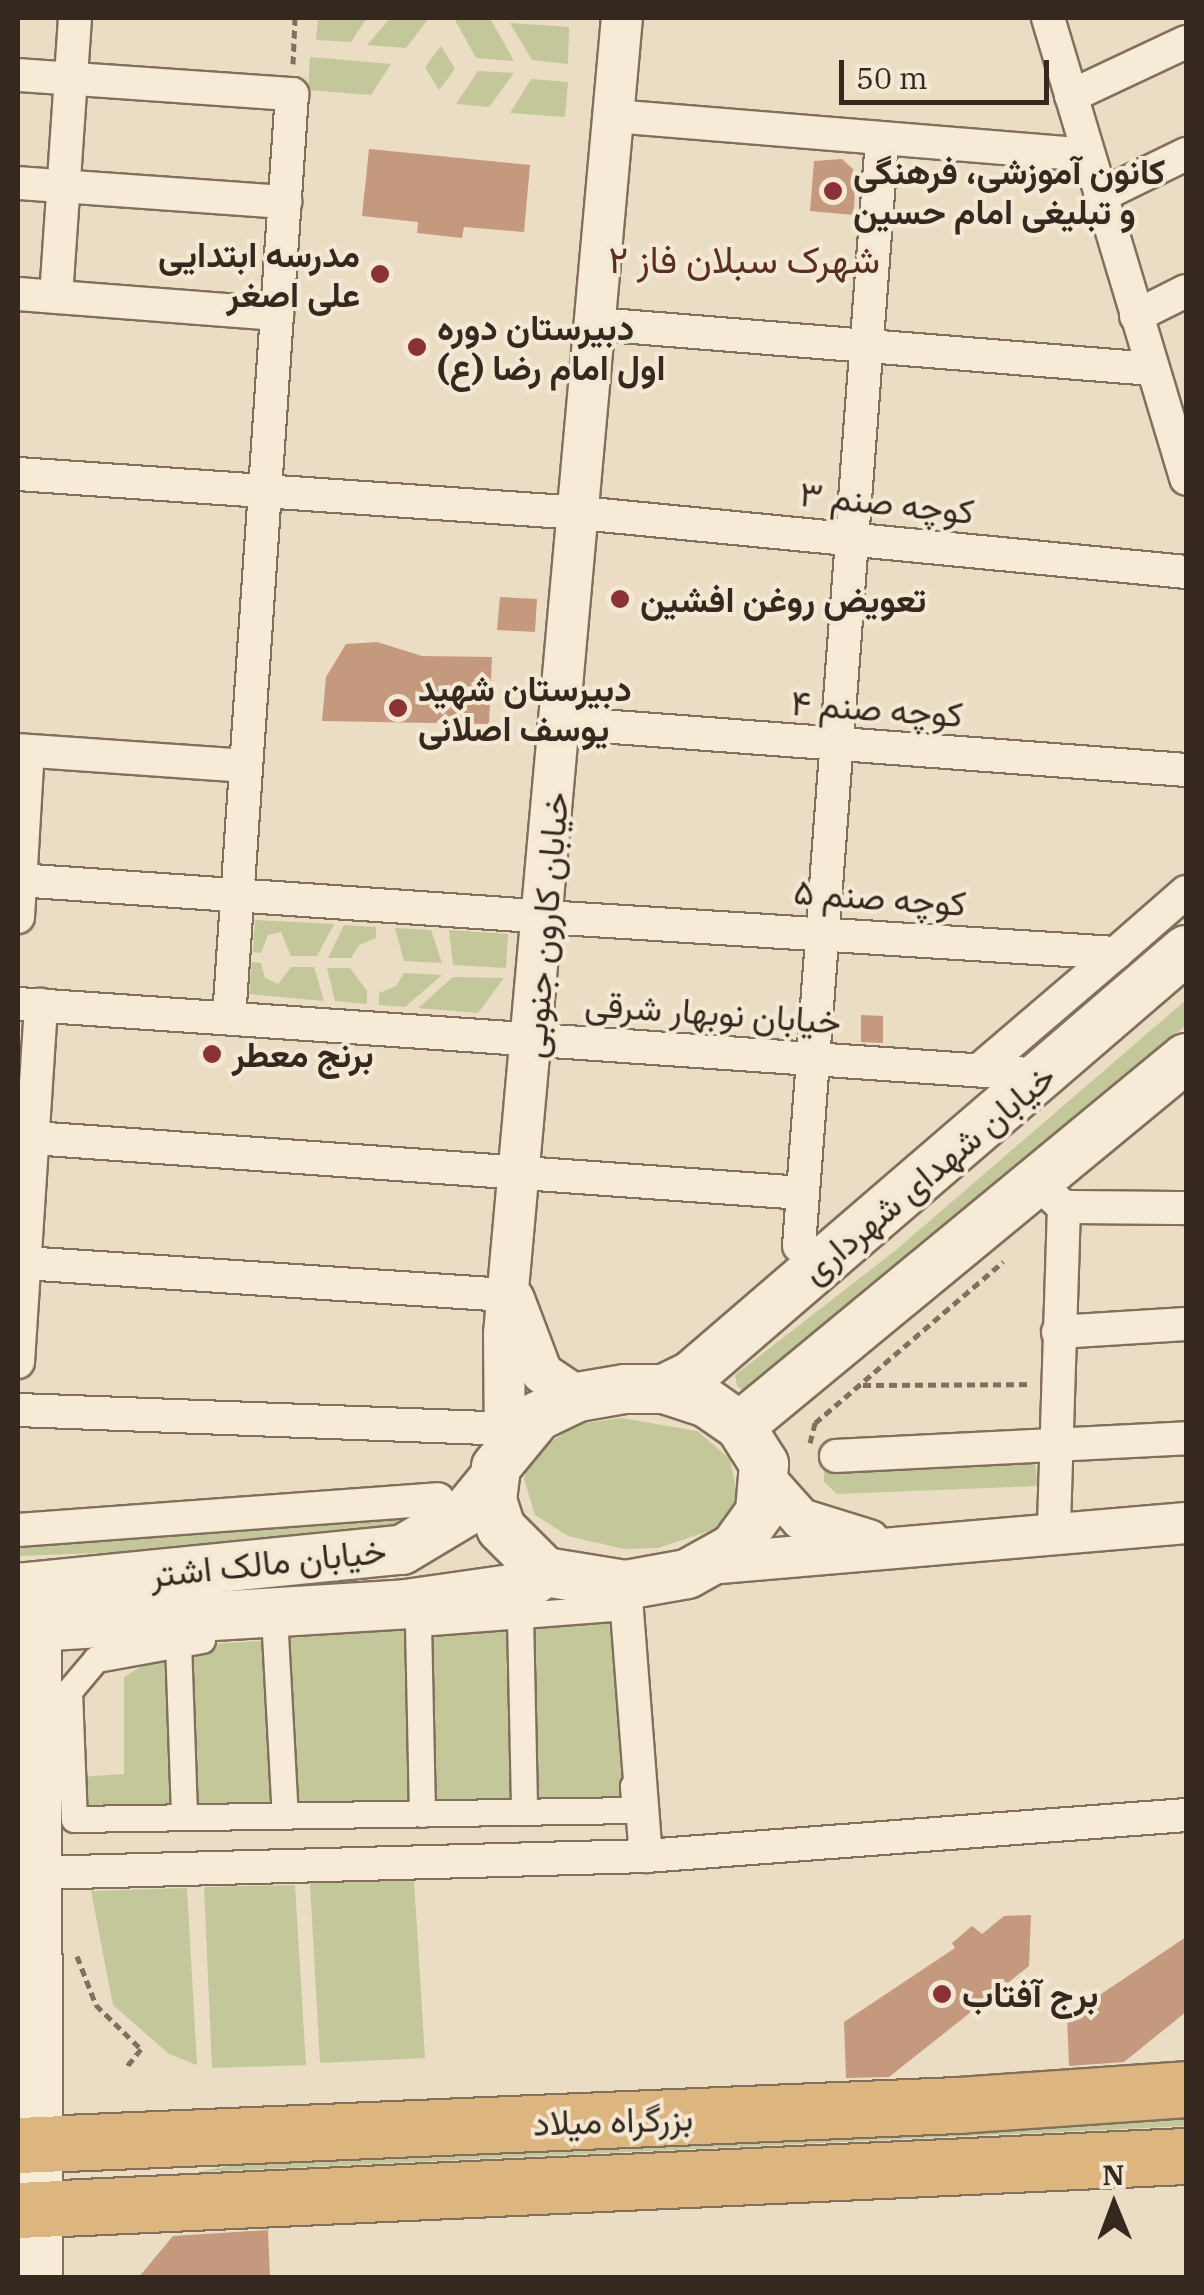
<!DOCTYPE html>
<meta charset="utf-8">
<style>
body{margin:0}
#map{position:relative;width:1204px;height:2295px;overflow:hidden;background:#eaddc4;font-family:"IBM Plex Serif",Vazirmatn,serif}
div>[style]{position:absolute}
.green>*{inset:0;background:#c3c799}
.building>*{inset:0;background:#c4997e}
.path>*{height:5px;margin-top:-2.5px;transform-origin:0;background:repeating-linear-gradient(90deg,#826f5c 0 8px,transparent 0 13px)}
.roads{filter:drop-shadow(2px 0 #826f5c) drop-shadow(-2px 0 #826f5c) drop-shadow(0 2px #826f5c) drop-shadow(0 -2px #826f5c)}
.pedestrian>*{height:25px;margin:-12.5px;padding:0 12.5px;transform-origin:12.5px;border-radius:12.5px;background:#f5ebd7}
.minor>*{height:32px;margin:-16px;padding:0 16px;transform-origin:16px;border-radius:16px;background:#f5ebd7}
.tertiary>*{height:40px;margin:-20px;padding:0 20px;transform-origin:20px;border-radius:20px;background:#f5ebd7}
.secondary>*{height:48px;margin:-24px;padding:0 24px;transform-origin:24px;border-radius:24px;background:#f5ebd7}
.trunk>*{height:55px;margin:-27.5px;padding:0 27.5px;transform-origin:27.5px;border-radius:27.5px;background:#ddb57e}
.dots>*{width:28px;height:28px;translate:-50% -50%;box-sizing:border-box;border:5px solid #f2e8d3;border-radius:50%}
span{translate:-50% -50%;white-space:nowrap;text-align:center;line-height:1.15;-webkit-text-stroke:8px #f2e8d3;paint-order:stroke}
.poi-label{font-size:35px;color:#34281f;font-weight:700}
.left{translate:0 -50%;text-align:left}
.right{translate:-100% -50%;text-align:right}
.street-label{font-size:35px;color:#34281f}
.neighbourhood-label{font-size:38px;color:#5c2d22}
.frame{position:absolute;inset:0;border:20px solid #34281f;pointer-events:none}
.north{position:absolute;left:1064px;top:2155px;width:100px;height:100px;-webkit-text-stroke:8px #f2e8d3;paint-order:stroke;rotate:359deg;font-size:28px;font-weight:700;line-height:40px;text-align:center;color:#34281f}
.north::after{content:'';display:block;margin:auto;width:35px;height:45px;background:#34281f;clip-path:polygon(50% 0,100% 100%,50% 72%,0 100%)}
.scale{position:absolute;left:839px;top:60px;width:210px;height:45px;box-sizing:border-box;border:5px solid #34281f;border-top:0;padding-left:12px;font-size:30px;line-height:35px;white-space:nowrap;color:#34281f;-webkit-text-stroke:8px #f2e8d3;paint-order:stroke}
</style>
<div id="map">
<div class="green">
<div style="clip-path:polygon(318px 18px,367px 18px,351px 42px,316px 40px)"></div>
<div style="clip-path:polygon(390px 18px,429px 18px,406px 48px,367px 45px)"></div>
<div style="clip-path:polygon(454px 18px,491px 20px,514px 61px,476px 58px)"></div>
<div style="clip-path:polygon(510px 23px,569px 27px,568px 64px,532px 60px)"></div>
<div style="clip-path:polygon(441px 46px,455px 69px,439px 90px,425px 67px)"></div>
<div style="clip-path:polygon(310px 57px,391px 64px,371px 95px,308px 90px)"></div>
<div style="clip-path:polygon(478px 71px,514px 73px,489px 107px,456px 104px)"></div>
<div style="clip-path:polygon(531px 79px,568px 82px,565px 117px,510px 113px)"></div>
<div style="clip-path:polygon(255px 920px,334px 924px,317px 956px,291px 956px,281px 932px,268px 935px,261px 953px,253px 952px)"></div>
<div style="clip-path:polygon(344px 925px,376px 927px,376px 938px,359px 945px,351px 958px,328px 958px)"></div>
<div style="clip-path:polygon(395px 928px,431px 930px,442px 963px,404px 961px)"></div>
<div style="clip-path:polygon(449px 930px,508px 934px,506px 968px,453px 965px)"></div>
<div style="clip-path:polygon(252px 962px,261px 963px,265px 978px,278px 984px,291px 967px,314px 967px,324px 1001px,249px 994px)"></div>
<div style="clip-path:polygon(327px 968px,350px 968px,367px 991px,367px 1004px,335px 1001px)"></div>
<div style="clip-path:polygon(404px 973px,442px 975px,405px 1007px,379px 1005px,379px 993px,396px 986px)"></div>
<div style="clip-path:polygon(453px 977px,504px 978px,478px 1013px,418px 1008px)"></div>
<div style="clip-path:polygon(1186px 1000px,1186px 1025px,1004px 1188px,745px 1393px,737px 1386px,735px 1375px,896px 1250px)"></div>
<div style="clip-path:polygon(621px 1418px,697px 1431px,730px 1459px,738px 1497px,715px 1529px,658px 1548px,624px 1549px,568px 1536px,535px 1515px,524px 1479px,530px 1458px,574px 1425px)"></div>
<div style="clip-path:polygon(1034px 1458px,1038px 1486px,837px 1494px,824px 1482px,824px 1468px)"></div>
<div style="clip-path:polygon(431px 1513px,391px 1544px,195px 1567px,125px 1552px,18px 1556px,18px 1541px)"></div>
<div style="clip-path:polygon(612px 1614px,631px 1806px,528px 1808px,525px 1622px)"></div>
<div style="clip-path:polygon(516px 1621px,521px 1808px,426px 1809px,423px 1629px)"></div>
<div style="clip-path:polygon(416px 1628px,418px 1809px,289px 1812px,279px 1639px)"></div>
<div style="clip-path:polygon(271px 1640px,282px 1812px,188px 1813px,181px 1646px)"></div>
<div style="clip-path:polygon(174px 1647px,180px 1813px,79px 1814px,77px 1777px,124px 1774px,124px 1677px)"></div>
<div style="clip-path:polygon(414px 1880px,425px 2058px,320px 2063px,310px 1883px)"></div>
<div style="clip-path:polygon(295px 1885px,306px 2065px,212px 2068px,204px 1887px)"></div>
<div style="clip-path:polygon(187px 1888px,197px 2065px,169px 2054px,113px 2005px,91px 1891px)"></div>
<div style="clip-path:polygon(1186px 2118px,1186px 2126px,198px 2172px,234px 2165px)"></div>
</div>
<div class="building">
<div style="clip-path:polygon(369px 149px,530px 165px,524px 232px,464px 227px,462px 238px,417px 233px,418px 222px,362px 216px)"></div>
<div style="clip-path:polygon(842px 159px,855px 171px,854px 215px,810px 211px,814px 161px)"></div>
<div style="clip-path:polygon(500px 597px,537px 599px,535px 632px,497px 630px)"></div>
<div style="clip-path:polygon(377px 642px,422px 656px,492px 657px,489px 724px,322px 721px,326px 677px,346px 644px)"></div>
<div style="clip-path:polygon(861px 1015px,883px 1016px,883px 1043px,861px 1042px)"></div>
<div style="clip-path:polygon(1031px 1915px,1029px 1966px,889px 2077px,846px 2078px,844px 2022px,955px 1948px,952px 1943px,972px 1926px,982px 1934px,1004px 1916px)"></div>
<div style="clip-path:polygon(1186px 1937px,1186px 2012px,1124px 2062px,1069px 2066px,1067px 2017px)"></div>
<div style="clip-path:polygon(268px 2230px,270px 2278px,138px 2278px,173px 2236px)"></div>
</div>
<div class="path">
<div style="left:293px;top:64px;width:46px;rotate:-87.5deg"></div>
<div style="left:863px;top:1385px;width:169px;rotate:-0.3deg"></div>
<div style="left:810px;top:1443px;width:21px;rotate:-76deg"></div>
<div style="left:815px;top:1423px;width:248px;rotate:-40.6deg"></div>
<div style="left:77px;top:1956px;width:53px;rotate:68.8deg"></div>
<div style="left:96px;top:2005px;width:63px;rotate:44.4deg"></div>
<div style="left:141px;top:2049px;width:22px;rotate:129deg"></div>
</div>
<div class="roads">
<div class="pedestrian">
<div style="left:520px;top:1615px;width:197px;rotate:88.8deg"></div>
<div style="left:431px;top:1622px;width:195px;rotate:-4.4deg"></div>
<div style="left:418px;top:1623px;width:191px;rotate:88.8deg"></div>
<div style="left:275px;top:1634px;width:182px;rotate:86.9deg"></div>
<div style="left:202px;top:1640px;width:108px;rotate:169.8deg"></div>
<div style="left:96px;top:1659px;width:42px;rotate:130.2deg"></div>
<div style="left:69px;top:1691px;width:128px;rotate:87.8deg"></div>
<div style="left:74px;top:1819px;width:561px;rotate:-0.92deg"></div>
<div style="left:635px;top:1810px;width:24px;rotate:-95deg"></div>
<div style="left:178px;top:1642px;width:175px;rotate:88deg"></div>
</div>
<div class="minor">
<div style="left:1048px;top:18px;width:481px;rotate:73.3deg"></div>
<div style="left:18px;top:75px;width:275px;rotate:4deg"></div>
<div style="left:292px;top:94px;width:926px;rotate:93.9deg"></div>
<div style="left:1071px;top:96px;width:127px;rotate:-25.2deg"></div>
<div style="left:614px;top:116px;width:476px;rotate:4.7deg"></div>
<div style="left:18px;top:183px;width:268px;rotate:4.1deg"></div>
<div style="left:1100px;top:196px;width:96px;rotate:-26deg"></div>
<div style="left:18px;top:294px;width:260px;rotate:4.4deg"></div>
<div style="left:56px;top:297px;width:280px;rotate:-86.1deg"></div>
<div style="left:1136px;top:316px;width:56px;rotate:-26.6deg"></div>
<div style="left:596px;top:324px;width:558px;rotate:4.63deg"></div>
<div style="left:18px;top:474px;width:563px;rotate:3.97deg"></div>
<div style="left:580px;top:513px;width:609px;rotate:5.56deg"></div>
<div style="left:561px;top:723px;width:627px;rotate:4.3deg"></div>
<div style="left:18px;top:750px;width:228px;rotate:4deg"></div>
<div style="left:18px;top:880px;width:503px;rotate:3.99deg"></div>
<div style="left:18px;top:917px;width:166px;rotate:-86.6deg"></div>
<div style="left:545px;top:917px;width:572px;rotate:3.61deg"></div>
<div style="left:1116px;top:953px;width:93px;rotate:-41.1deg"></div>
<div style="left:18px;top:1004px;width:1028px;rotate:3.96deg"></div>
<div style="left:979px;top:1070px;width:180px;rotate:-40.5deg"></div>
<div style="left:33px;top:1138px;width:772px;rotate:4.09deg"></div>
<div style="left:1040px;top:1185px;width:33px;rotate:43deg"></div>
<div style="left:1064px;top:1207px;width:326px;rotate:91.8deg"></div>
<div style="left:1064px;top:1207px;width:122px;rotate:0.5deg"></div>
<div style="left:799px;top:1246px;width:1110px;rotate:-85.71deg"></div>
<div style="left:24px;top:1263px;width:489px;rotate:3.8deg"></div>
<div style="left:1058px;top:1332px;width:128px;rotate:-3.6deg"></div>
<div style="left:18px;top:1362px;width:358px;rotate:-86.3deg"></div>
<div style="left:18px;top:1410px;width:484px;rotate:2.2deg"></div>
<div style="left:836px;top:1456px;width:350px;rotate:-2.9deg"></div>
<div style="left:18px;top:1530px;width:421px;rotate:-4.2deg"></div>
<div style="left:625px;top:1585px;width:272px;rotate:85.6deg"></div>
<div style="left:38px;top:1873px;width:608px;rotate:-1.6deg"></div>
<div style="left:646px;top:1856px;width:542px;rotate:-4.34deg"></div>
</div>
<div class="tertiary">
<div style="left:514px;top:1299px;width:79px;rotate:69.3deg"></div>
<div style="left:542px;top:1373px;width:43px;rotate:33.7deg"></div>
<div style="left:505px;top:1450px;width:116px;rotate:-90.5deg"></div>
<div style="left:504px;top:1334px;width:1321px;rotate:-84.88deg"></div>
<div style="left:767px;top:1481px;width:51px;rotate:48.2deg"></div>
<div style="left:801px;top:1519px;width:71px;rotate:17.2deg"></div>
<div style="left:708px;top:1564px;width:480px;rotate:-4.9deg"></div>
</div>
<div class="secondary">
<div style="left:625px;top:1389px;width:39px"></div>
<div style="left:664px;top:1389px;width:45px;rotate:18deg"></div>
<div style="left:707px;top:1403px;width:40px;rotate:34.9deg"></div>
<div style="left:740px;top:1426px;width:45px;rotate:57.7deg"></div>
<div style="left:764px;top:1464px;width:48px;rotate:94.8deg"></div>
<div style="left:760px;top:1512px;width:44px;rotate:125.8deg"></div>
<div style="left:734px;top:1548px;width:54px;rotate:151deg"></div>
<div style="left:687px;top:1574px;width:63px;rotate:169.9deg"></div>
<div style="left:625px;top:1585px;width:81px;rotate:-170.8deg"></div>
<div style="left:545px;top:1572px;width:62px;rotate:-135deg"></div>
<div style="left:501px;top:1528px;width:29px;rotate:-108deg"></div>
<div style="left:492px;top:1500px;width:33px;rotate:-83deg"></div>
<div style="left:496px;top:1467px;width:66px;rotate:-50.5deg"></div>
<div style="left:538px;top:1416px;width:44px;rotate:-25.4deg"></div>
<div style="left:578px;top:1397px;width:48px;rotate:-9.7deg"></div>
<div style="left:664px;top:1389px;width:30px;rotate:-26deg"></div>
<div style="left:691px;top:1376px;width:653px;rotate:-40.72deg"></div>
<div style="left:740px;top:1426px;width:578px;rotate:-39.53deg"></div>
<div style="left:18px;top:1588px;width:386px;rotate:-5.7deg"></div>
<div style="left:402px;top:1550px;width:76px;rotate:-31deg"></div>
<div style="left:467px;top:1511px;width:43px;rotate:-50.7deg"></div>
<div style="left:18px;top:1607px;width:28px;rotate:46deg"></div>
<div style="left:37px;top:1627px;width:651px;rotate:89.91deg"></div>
<div style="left:18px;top:1628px;width:389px;rotate:-3.5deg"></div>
<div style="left:406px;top:1604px;width:119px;rotate:-8.2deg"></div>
<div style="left:524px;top:1587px;width:26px;rotate:-36deg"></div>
</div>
<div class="trunk">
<div style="left:18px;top:2145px;width:941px;rotate:-2.44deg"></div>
<div style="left:958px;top:2105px;width:229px;rotate:-4deg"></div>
<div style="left:18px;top:2210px;width:1169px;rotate:-2.65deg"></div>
</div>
</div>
<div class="dots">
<div style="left:833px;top:191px;background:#8c3236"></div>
<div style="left:380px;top:274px;background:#8c3236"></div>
<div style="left:417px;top:347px;background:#8c3236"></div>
<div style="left:620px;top:599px;background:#8c3236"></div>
<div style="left:398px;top:708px;background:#8c3236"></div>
<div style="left:212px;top:1054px;background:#8c3236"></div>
<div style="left:942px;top:1994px;background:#8c3236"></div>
</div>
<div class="poi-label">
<span class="left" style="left:853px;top:191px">کانون آموزشی، فرهنگی<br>و تبلیغی امام حسین</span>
<span class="right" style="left:360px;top:274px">مدرسه ابتدایی<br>علی اصغر</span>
<span class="left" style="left:437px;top:347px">دبیرستان دوره<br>اول امام رضا (ع)</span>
<span class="left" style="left:640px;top:599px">تعویض روغن افشین</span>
<span class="left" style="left:418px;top:708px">دبیرستان شهید<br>یوسف اصلانی</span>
<span class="left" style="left:232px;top:1054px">برنج معطر</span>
<span class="left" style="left:962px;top:1994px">برج آفتاب</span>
</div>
<div class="street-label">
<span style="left:887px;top:502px;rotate:6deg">کوچه صنم ۳</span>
<span style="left:877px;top:708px;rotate:4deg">کوچه صنم ۴</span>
<span style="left:880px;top:897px;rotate:4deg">کوچه صنم ۵</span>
<span style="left:544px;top:925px;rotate:-85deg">خیابان کارون جنوبی</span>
<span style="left:713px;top:1012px;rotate:4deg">خیابان نوبهار شرقی</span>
<span style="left:928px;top:1173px;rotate:-40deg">خیابان شهدای شهرداری</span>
<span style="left:268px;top:1562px;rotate:-6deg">خیابان مالک اشتر</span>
<span style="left:613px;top:2120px;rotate:-2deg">بزرگراه میلاد</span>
</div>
<div class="neighbourhood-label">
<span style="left:744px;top:259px">شهرک سبلان فاز ۲</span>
</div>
<div class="frame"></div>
<div class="north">N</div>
<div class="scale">50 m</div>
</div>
